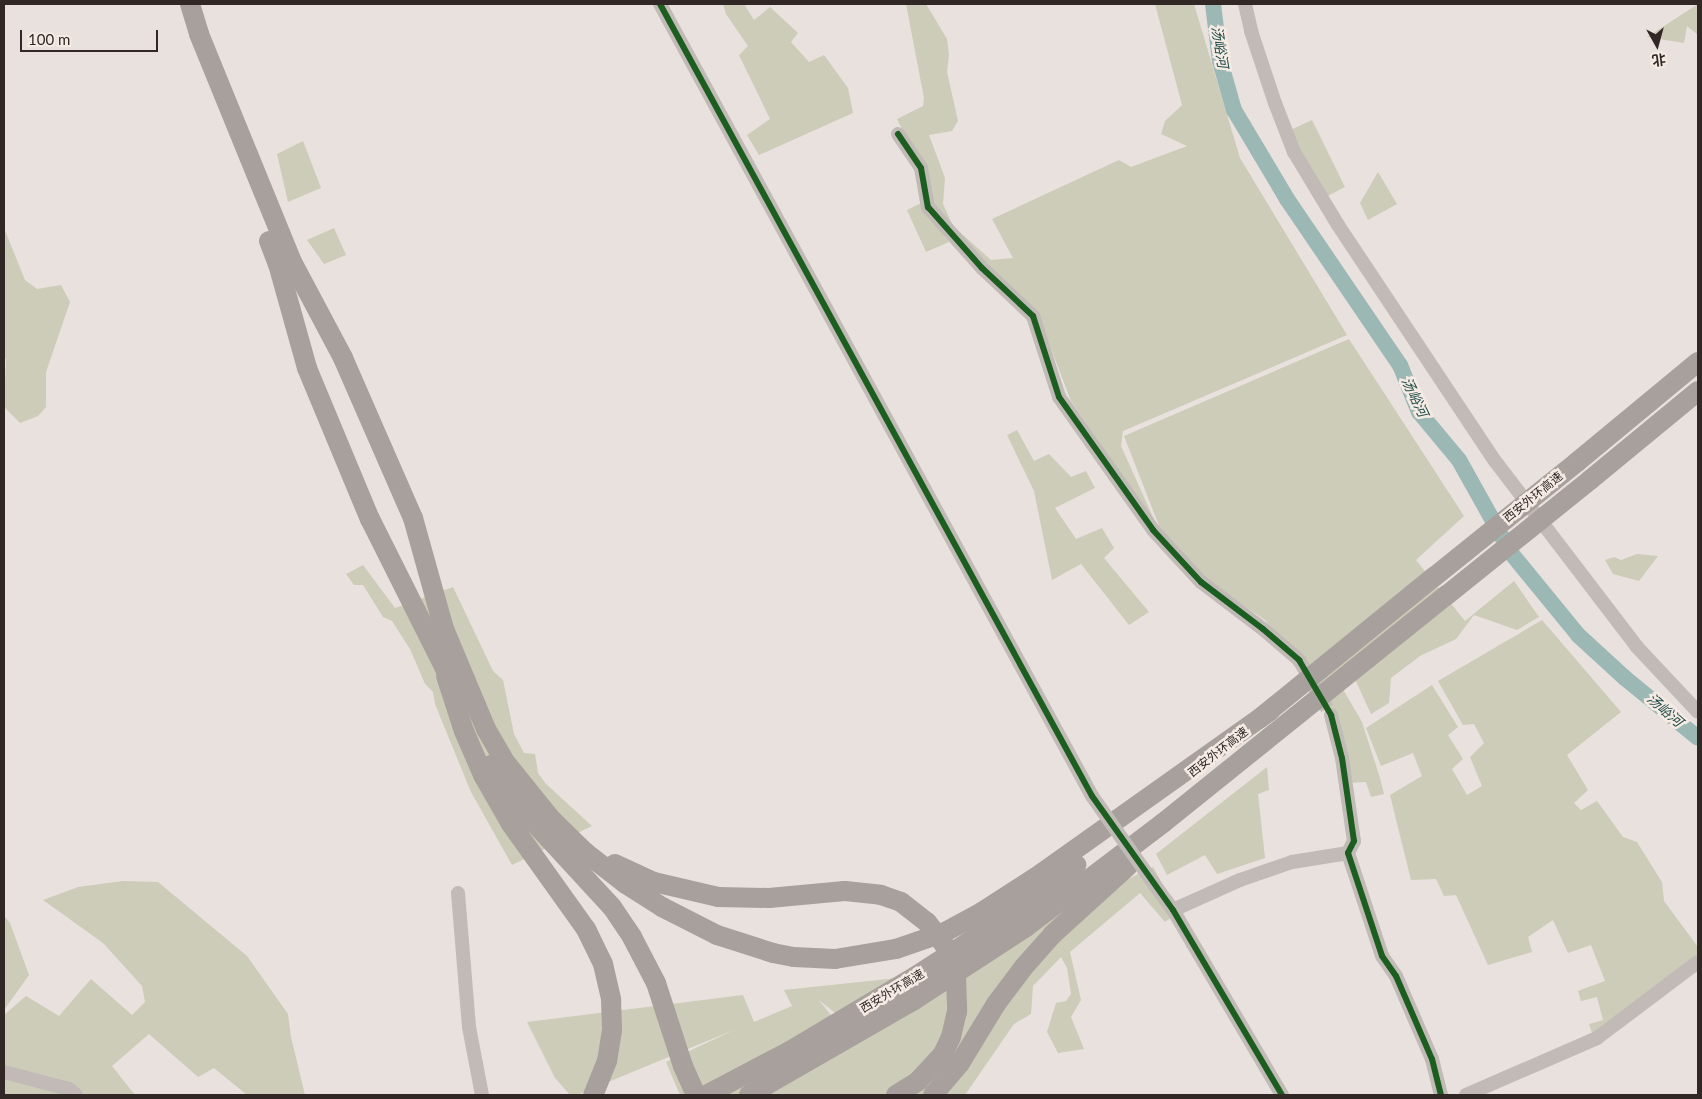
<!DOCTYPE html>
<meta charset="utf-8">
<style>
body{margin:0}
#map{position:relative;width:1702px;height:1099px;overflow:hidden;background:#e9e1dd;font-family:Lato,"Noto Sans SC",sans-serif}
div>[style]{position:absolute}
.green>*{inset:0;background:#ccccb8}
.river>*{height:16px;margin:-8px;padding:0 8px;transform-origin:8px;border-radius:8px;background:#9cb8b4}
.minor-tunnel>*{height:14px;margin-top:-7px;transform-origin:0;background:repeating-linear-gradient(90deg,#c4bcb8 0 14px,transparent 0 21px)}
.minor>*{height:14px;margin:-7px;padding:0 7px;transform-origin:7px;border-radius:7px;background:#c1bab7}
.highway>*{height:20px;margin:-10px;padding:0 10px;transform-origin:10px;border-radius:10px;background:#a8a09c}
.minor-bridge>*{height:14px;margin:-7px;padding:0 7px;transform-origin:7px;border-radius:7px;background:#c1bab7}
.highway-bridge>*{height:20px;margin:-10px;padding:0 10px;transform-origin:10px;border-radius:10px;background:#a8a09c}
.cycleway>*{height:6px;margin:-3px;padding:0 3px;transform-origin:3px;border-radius:3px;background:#1b5e20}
span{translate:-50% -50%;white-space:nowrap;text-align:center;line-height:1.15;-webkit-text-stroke:5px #f6ebe4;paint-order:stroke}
.street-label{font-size:12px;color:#312826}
.water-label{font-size:14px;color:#204d49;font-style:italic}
.frame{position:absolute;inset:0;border:5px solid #312826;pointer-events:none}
.north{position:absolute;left:1632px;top:20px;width:50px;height:50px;-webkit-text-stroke:4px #f6ebe4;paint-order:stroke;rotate:173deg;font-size:14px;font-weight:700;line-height:20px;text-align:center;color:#312826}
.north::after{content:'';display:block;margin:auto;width:18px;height:22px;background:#312826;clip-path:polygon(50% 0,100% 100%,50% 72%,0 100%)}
.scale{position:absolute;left:20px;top:30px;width:138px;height:22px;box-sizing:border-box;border:2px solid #312826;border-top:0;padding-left:6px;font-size:15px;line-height:18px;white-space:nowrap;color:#312826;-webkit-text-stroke:4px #f6ebe4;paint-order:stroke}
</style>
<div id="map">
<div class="green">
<div style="clip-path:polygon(723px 4px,744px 4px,754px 20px,770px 7px,798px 33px,791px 42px,809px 62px,824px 55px,848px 88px,853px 113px,759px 155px,747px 135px,770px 119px,739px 55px,748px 46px,726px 14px)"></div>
<div style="clip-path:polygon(906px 4px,926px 4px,947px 39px,949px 55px,947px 72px,958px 121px,952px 131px,929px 135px,945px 178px,943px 204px,953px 226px,991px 260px,1013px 258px,992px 219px,1119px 160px,1131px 167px,1187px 146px,1161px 134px,1165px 121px,1182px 105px,1155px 4px,1194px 4px,1240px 158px,1347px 335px,1123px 431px,1121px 446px,1157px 526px,1071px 401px,1037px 312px,943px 235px,949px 242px,926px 252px,907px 210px,925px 201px,925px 175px,897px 119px,923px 106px,924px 98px)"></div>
<div style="clip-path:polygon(1698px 4px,1698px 35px,1687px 26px,1684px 43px,1647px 37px)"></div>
<div style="clip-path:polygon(1312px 120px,1345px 187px,1318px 201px,1282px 134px)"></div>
<div style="clip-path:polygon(303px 141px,321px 188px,288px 202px,277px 154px)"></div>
<div style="clip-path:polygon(1378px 172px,1397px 204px,1368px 220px,1360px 203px)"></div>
<div style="clip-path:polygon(4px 228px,25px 280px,37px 289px,61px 285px,70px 302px,46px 372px,46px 407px,38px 416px,20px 423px,4px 407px,6px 360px,4px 356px)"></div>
<div style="clip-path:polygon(334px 228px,346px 255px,324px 264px,307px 240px)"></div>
<div style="clip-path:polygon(1349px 339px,1464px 516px,1416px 560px,1465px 621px,1514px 581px,1539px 617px,1517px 630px,1474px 615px,1456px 639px,1420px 656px,1391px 678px,1389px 703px,1371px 714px,1352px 673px,1337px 679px,1362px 722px,1380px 778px,1384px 794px,1371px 797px,1366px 782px,1346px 783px,1341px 740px,1308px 672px,1265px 620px,1204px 579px,1161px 531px,1124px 436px)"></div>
<div style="clip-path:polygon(1017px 430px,1034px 461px,1049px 454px,1071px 477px,1086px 471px,1095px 488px,1055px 508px,1076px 539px,1102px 528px,1114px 548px,1104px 558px,1149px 612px,1129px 625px,1081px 564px,1052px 580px,1034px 491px,1007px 435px)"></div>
<div style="clip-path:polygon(1637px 554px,1658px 556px,1639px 581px,1613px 574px,1605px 560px,1614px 557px,1621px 560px)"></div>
<div style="clip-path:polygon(363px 565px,395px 608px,453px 587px,493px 671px,503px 680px,514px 734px,524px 753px,535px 754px,538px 773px,546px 784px,592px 826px,512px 865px,471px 792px,435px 704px,433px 692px,425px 684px,410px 649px,392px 621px,383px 617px,363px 585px,354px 585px,346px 574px)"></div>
<div style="clip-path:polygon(1542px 620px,1621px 712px,1567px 755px,1588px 790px,1574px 803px,1581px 810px,1597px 801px,1623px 837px,1637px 842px,1662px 882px,1664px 901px,1698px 947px,1698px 963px,1595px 1041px,1589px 1024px,1603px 1020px,1597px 997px,1581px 1001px,1578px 991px,1605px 981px,1591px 945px,1568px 953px,1553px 920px,1528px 937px,1532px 952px,1488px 965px,1456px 895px,1444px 896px,1436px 879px,1411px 880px,1390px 795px,1422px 776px,1413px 753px,1381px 766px,1366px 728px,1432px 685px,1458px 727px,1448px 735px,1463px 759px,1452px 769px,1467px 795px,1482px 786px,1470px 757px,1484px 743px,1474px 724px,1463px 725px,1438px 681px)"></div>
<div style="clip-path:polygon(1267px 767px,1269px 790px,1258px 794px,1265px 858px,1217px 874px,1205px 855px,1167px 875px,1156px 854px)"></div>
<div style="clip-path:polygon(1153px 867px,1178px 912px,1165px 922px,1140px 893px,1070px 952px,1081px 1000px,1071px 1017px,1084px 1049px,1058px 1053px,1047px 1032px,1056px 1003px,1066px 1001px,1071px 994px,1067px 968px,1061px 957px,1033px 986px,1031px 1014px,1014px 1024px,965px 1095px,680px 1095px,666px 1062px,736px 1029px,577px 1095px,570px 1095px,555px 1078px,527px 1022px,743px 995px,754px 1022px,792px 1006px,784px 990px,907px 977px,835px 1013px,819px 1000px,834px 1019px)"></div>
<div style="clip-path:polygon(123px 881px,158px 882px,247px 956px,288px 1014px,291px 1037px,305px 1095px,247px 1095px,214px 1068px,198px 1077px,149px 1034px,112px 1066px,135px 1095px,4px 1095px,4px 1015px,26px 996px,59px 1016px,91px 979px,132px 1015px,145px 1002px,142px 986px,103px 943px,43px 900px,78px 887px)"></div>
<div style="clip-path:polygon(4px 916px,10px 923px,29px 975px,4px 1010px)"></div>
</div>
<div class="river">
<div style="left:1213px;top:4px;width:57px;rotate:83deg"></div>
<div style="left:1220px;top:61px;width:51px;rotate:74.1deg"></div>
<div style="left:1234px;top:110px;width:104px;rotate:59.2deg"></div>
<div style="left:1287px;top:199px;width:201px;rotate:55.8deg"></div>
<div style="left:1400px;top:365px;width:51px;rotate:68deg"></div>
<div style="left:1419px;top:412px;width:62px;rotate:50.2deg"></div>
<div style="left:1459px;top:460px;width:107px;rotate:60.8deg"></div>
<div style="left:1511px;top:553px;width:106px;rotate:50.7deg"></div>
<div style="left:1578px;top:635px;width:64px;rotate:42.5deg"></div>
<div style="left:1625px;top:678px;width:94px;rotate:39.4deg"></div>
</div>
<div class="minor-tunnel">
<div style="left:1299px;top:660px;width:64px;rotate:59.8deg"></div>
</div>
<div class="minor">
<div style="left:660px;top:4px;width:902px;rotate:61.39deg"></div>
<div style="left:1245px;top:4px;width:28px;rotate:77deg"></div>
<div style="left:1251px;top:31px;width:76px;rotate:71.6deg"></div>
<div style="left:1275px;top:103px;width:53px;rotate:68.8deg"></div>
<div style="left:1294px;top:152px;width:85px;rotate:58.9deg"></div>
<div style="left:1338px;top:225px;width:283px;rotate:56.4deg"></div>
<div style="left:1495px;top:461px;width:234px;rotate:52.6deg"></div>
<div style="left:1637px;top:647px;width:89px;rotate:46.8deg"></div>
<div style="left:898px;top:134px;width:41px;rotate:55.9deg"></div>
<div style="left:921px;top:168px;width:40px;rotate:80deg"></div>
<div style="left:928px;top:207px;width:81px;rotate:48.5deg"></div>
<div style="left:982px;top:268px;width:70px;rotate:43.3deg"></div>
<div style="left:1033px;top:316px;width:85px;rotate:72.2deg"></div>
<div style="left:1059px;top:397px;width:163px;rotate:54.7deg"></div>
<div style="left:1153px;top:530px;width:71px;rotate:47.3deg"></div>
<div style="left:1201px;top:582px;width:78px;rotate:37.2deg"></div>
<div style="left:1263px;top:629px;width:48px;rotate:40.7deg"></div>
<div style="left:1331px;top:715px;width:44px;rotate:75.7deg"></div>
<div style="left:1342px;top:758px;width:84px;rotate:81.8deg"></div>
<div style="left:1354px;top:841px;width:13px;rotate:117deg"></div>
<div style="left:1348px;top:853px;width:108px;rotate:71.7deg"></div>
<div style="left:1382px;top:956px;width:24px;rotate:55deg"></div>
<div style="left:1396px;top:976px;width:90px;rotate:66.6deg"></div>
<div style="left:1432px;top:1059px;width:37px;rotate:76deg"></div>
<div style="left:1154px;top:884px;width:32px;rotate:54deg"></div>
<div style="left:1173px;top:910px;width:215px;rotate:59.5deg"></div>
<div style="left:458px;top:893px;width:134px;rotate:85.3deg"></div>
<div style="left:469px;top:1027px;width:69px;rotate:79.2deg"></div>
<div style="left:1173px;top:910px;width:73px;rotate:-24.1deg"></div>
<div style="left:1240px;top:880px;width:55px;rotate:-19.1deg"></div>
<div style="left:1292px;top:862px;width:57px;rotate:-9.1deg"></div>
<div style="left:4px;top:1072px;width:67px;rotate:14.7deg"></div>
<div style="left:69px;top:1089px;width:9px;rotate:41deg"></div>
<div style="left:1466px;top:1095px;width:143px;rotate:-23.5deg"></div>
<div style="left:1597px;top:1038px;width:126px;rotate:-37deg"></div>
</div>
<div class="highway">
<div style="left:190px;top:4px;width:31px;rotate:73deg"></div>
<div style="left:199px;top:34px;width:244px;rotate:67.8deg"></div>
<div style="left:291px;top:260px;width:111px;rotate:62deg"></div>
<div style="left:343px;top:358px;width:175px;rotate:66.4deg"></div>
<div style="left:413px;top:518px;width:115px;rotate:74.4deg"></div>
<div style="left:444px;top:629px;width:108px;rotate:67.2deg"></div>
<div style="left:486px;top:729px;width:39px;rotate:60deg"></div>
<div style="left:506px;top:763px;width:72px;rotate:51.2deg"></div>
<div style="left:551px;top:819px;width:49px;rotate:44.2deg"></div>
<div style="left:586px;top:853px;width:51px;rotate:37.8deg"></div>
<div style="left:626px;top:884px;width:43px;rotate:32.6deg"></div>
<div style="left:662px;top:907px;width:62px;rotate:27deg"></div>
<div style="left:717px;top:935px;width:59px;rotate:17.8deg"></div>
<div style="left:773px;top:953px;width:21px;rotate:11deg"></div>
<div style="left:794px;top:957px;width:41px;rotate:2.8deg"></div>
<div style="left:835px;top:959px;width:62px;rotate:-9.3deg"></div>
<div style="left:896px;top:949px;width:52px;rotate:-19.1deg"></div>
<div style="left:945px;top:932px;width:42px;rotate:-28.4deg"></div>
<div style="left:982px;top:912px;width:72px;rotate:-33deg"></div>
<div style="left:1042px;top:873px;width:280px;rotate:-35.4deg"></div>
<div style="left:269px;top:241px;width:25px;rotate:69deg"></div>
<div style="left:278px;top:264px;width:108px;rotate:74.4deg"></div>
<div style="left:307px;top:368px;width:164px;rotate:67.4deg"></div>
<div style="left:370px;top:519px;width:188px;rotate:63.4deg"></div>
<div style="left:1577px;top:462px;width:157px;rotate:-39.6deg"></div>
<div style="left:1590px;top:480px;width:140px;rotate:-39.5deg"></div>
<div style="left:446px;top:676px;width:58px;rotate:71.9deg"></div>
<div style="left:464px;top:731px;width:48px;rotate:66.6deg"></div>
<div style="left:483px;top:775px;width:56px;rotate:60.3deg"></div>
<div style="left:511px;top:824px;width:129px;rotate:54.5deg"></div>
<div style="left:586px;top:929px;width:39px;rotate:64deg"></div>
<div style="left:603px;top:964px;width:37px;rotate:77deg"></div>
<div style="left:611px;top:1000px;width:30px;rotate:88deg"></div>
<div style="left:612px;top:1030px;width:31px;rotate:99deg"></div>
<div style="left:607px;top:1061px;width:37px;rotate:112deg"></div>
<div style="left:1259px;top:719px;width:225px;rotate:-39.1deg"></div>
<div style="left:491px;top:765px;width:62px;rotate:54.2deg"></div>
<div style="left:527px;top:815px;width:125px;rotate:47.3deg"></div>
<div style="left:612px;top:907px;width:36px;rotate:56deg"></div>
<div style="left:632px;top:937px;width:52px;rotate:62.4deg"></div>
<div style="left:656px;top:983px;width:87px;rotate:72deg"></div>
<div style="left:683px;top:1066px;width:32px;rotate:66deg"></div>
<div style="left:615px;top:864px;width:43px;rotate:24.8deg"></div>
<div style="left:654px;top:882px;width:66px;rotate:13.2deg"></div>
<div style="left:718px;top:897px;width:51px;rotate:1.1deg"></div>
<div style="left:769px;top:898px;width:76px;rotate:-5.3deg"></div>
<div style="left:845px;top:891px;width:36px;rotate:6deg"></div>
<div style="left:881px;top:895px;width:21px;rotate:19deg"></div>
<div style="left:706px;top:1095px;width:93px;rotate:-27.7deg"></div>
<div style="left:788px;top:1052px;width:149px;rotate:-30.7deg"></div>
<div style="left:916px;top:976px;width:114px;rotate:-32.9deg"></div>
<div style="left:1012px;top:914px;width:81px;rotate:-37.4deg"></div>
<div style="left:749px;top:1095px;width:190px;rotate:-29.9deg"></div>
<div style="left:914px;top:1000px;width:134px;rotate:-33.1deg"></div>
<div style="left:1026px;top:927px;width:172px;rotate:-37.2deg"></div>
<div style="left:1163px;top:823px;width:364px;rotate:-38.8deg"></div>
<div style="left:896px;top:1095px;width:26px;rotate:-32deg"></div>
<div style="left:918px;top:1081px;width:37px;rotate:-47deg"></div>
<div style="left:943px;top:1054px;width:19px;rotate:-65deg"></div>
<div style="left:951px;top:1037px;width:27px;rotate:-77deg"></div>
<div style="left:933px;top:1095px;width:42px;rotate:-49.8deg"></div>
<div style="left:960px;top:1063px;width:69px;rotate:-58.6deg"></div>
<div style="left:996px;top:1004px;width:45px;rotate:-53.1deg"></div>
<div style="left:1023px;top:968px;width:45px;rotate:-48.6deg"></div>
<div style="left:1053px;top:934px;width:101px;rotate:-42.2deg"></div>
</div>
<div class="minor-bridge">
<div style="left:1092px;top:796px;width:108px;rotate:54.8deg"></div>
</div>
<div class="highway-bridge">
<div style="left:1434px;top:577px;width:184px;rotate:-38.8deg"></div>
<div style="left:1447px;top:595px;width:184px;rotate:-38.8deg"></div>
<div style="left:901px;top:902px;width:33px;rotate:38deg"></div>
<div style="left:927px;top:922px;width:30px;rotate:53deg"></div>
<div style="left:945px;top:946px;width:33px;rotate:70deg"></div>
<div style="left:956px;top:977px;width:34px;rotate:88deg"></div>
</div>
<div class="cycleway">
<div style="left:660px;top:4px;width:902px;rotate:61.39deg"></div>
<div style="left:1092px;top:796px;width:140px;rotate:54.6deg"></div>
<div style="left:1173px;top:910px;width:215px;rotate:59.5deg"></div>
<div style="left:898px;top:134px;width:41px;rotate:55.9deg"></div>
<div style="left:921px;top:168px;width:40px;rotate:80deg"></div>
<div style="left:928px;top:207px;width:81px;rotate:48.5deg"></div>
<div style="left:982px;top:268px;width:70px;rotate:43.3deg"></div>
<div style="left:1033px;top:316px;width:85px;rotate:72.2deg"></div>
<div style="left:1059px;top:397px;width:163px;rotate:54.7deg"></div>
<div style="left:1153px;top:530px;width:71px;rotate:47.3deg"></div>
<div style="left:1201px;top:582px;width:78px;rotate:37.2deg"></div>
<div style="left:1263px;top:629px;width:48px;rotate:40.7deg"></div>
<div style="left:1299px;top:660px;width:64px;rotate:59.8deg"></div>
<div style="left:1331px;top:715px;width:44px;rotate:75.7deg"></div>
<div style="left:1342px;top:758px;width:84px;rotate:81.8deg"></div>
<div style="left:1354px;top:841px;width:13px;rotate:117deg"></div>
<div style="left:1348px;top:853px;width:108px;rotate:71.7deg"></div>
<div style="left:1382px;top:956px;width:24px;rotate:55deg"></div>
<div style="left:1396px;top:976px;width:90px;rotate:66.6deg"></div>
<div style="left:1432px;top:1059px;width:37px;rotate:76deg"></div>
</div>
<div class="street-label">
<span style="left:1533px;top:497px;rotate:-39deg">西安外环高速</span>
<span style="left:1218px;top:752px;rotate:-38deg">西安外环高速</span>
<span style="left:892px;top:991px;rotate:-31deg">西安外环高速</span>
</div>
<div class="water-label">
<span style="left:1220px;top:47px;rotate:81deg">汤峪河</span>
<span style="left:1415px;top:397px;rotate:64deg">汤峪河</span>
<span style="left:1665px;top:710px;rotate:41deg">汤峪河</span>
</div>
<div class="frame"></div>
<div class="north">北</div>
<div class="scale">100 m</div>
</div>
